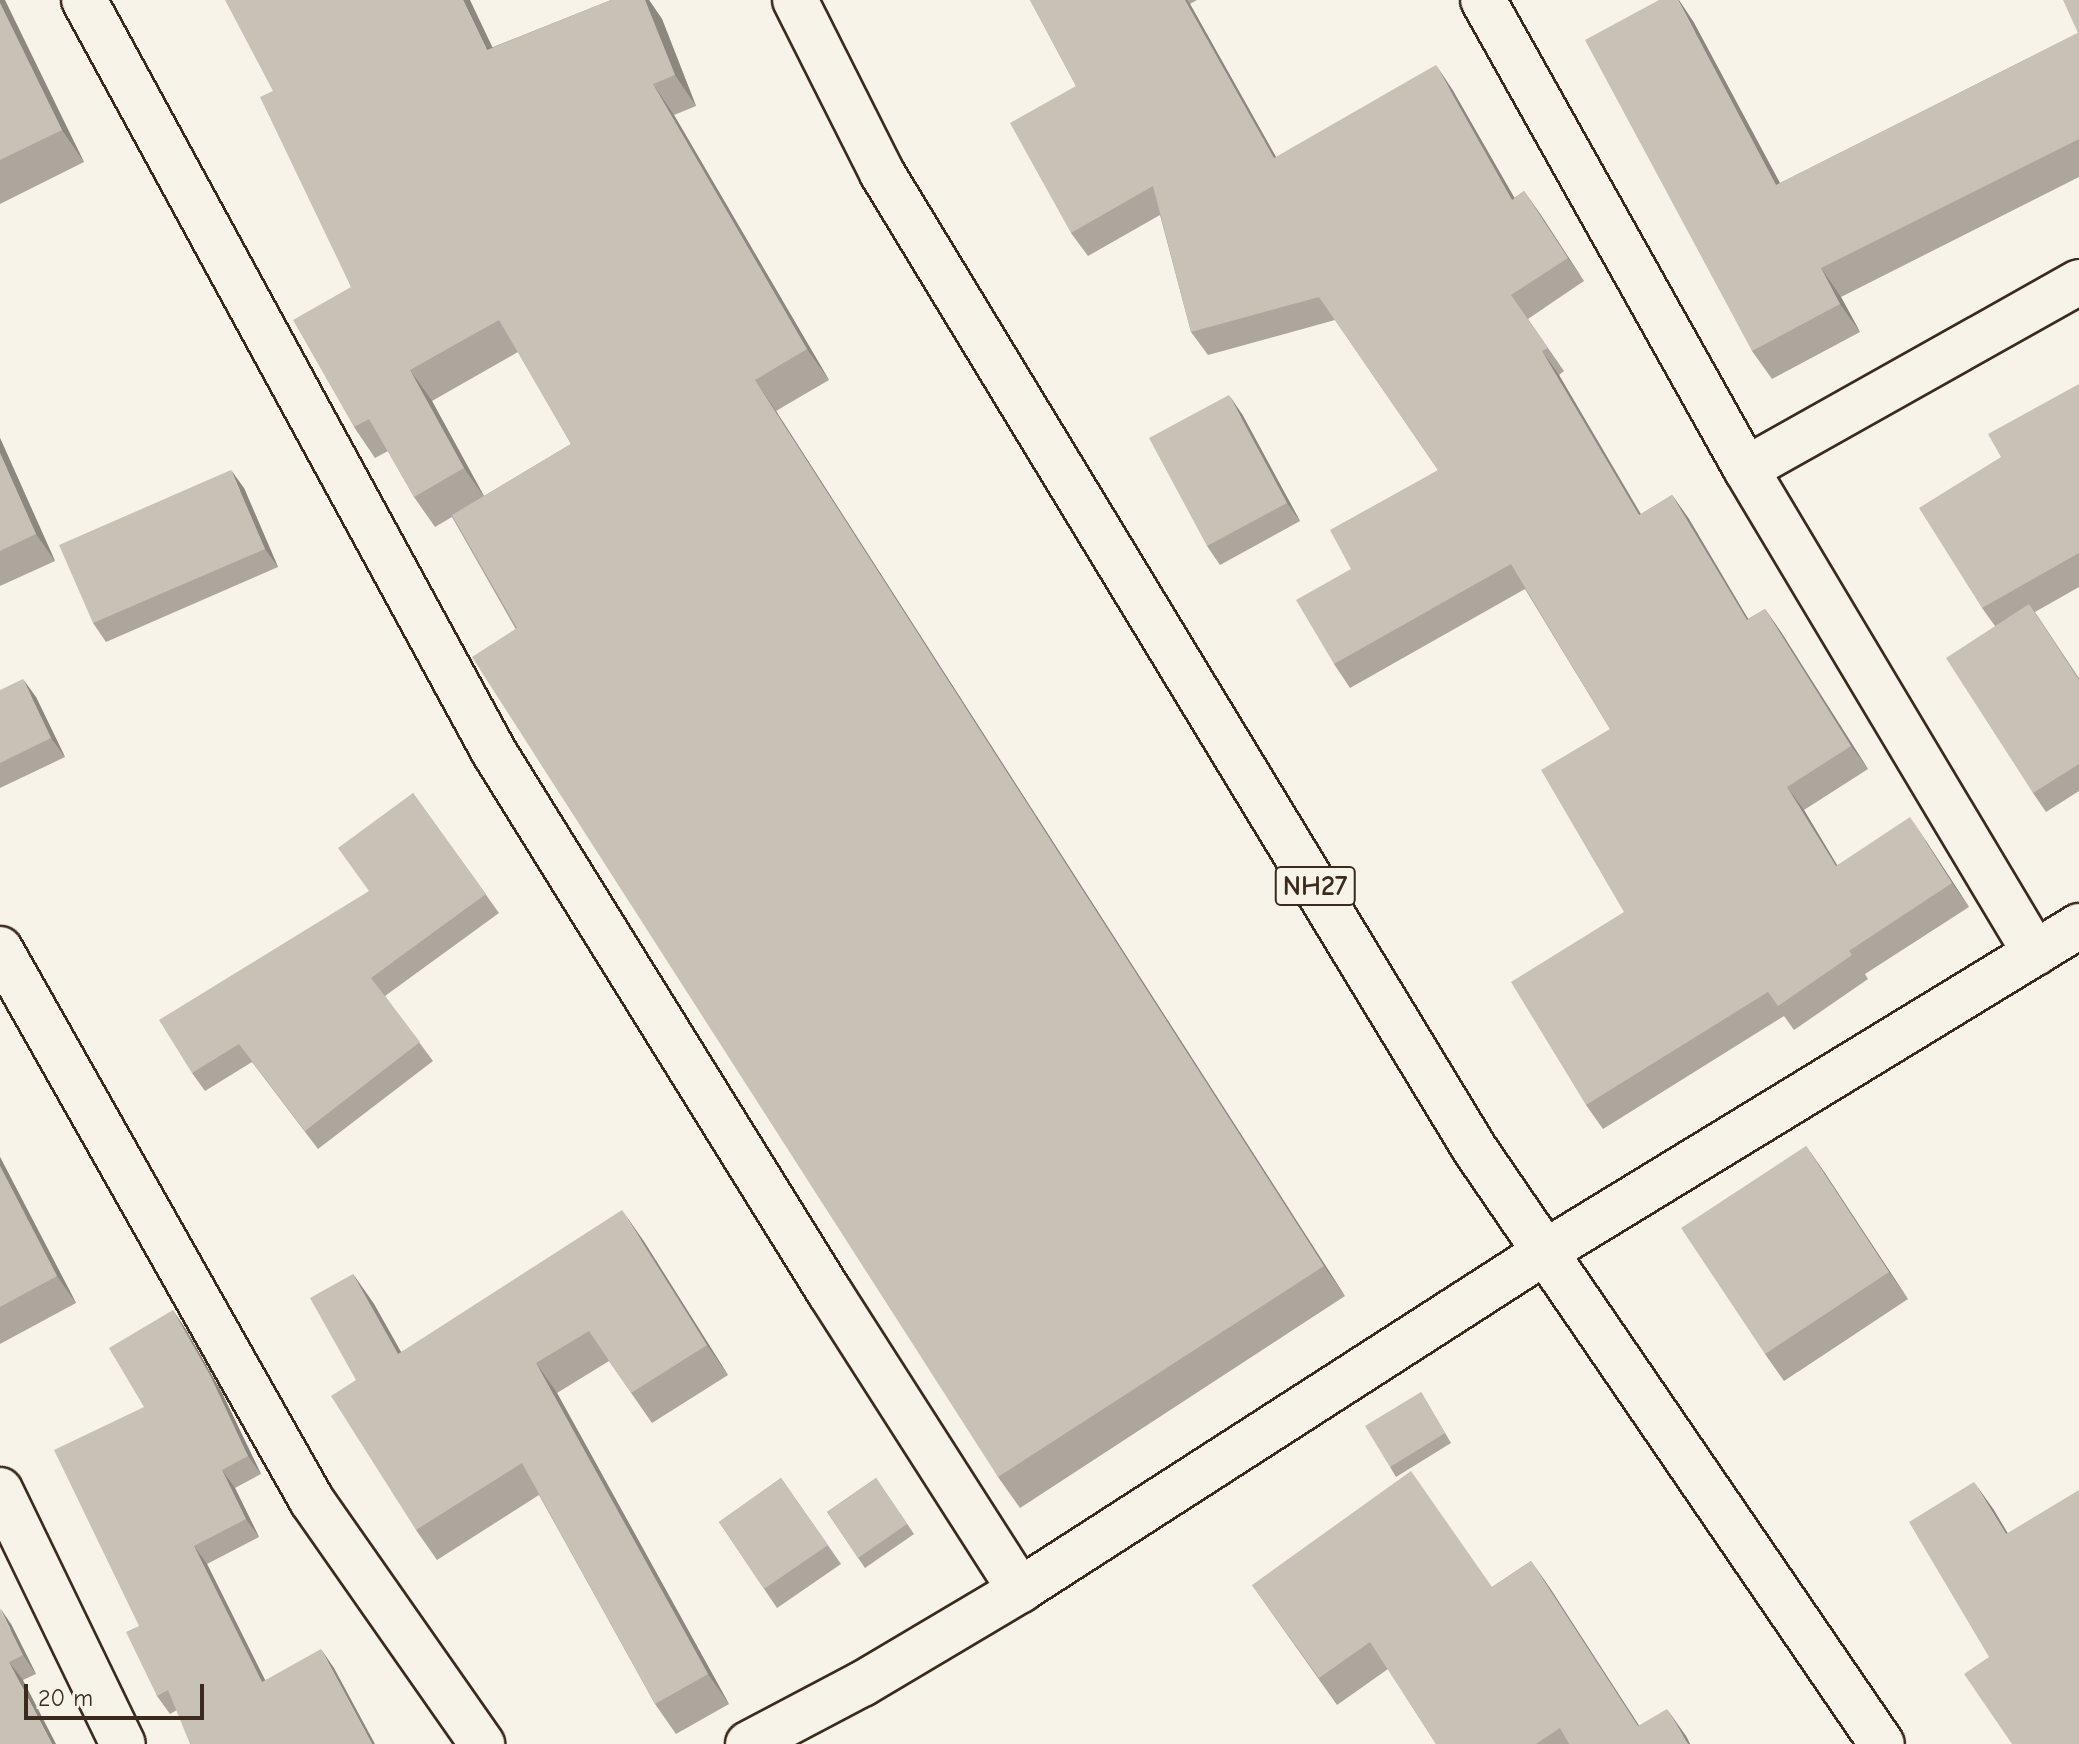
<!DOCTYPE html>
<style>
body{margin:0}
#map{position:relative;width:2079px;height:1744px;overflow:hidden;background:#f7f3e8;font-family:"Comic Neue",sans-serif}
div>[style]{position:absolute}
.roads{filter:drop-shadow(2px 0 #3b2a1e) drop-shadow(-2px 0 #3b2a1e) drop-shadow(0 2px #3b2a1e) drop-shadow(0 -2px #3b2a1e)}
.minor>*{height:44px;margin:-22px;padding:0 22px;transform-origin:22px;border-radius:22px;background:#f7f3e8}
.trunk>*{height:44px;margin:-22px;padding:0 22px;transform-origin:22px;border-radius:22px;background:#f7f3e8}
.wall>*{inset:0;background:#aca69d}
.shaded-wall>*{inset:0;background:#8c877f}
.building>*{inset:0;background:#c8c1b6}
span{translate:-50% -50%;white-space:nowrap;text-align:center;line-height:1.15;-webkit-text-stroke:6px #f7f3e8;paint-order:stroke}
.shield-label span{padding:2px 6px;background:#f7f3e8;border:2px solid;border-radius:6px;-webkit-text-stroke-width:0}
.shield-label{font-size:28px;color:#3b2a1e;font-weight:700}
.scale{position:absolute;left:24px;top:1684px;width:180px;height:36px;box-sizing:border-box;border:4px solid #3b2a1e;border-top:0;padding-left:10px;font-size:24px;line-height:28px;white-space:nowrap;color:#3b2a1e;-webkit-text-stroke:6px #f7f3e8;paint-order:stroke}
</style>
<div id="map">
<div class="roads">
<div class="minor">
<div style="left:84px;top:0;width:857px;rotate:61.4deg"></div>
<div style="left:494px;top:752px;width:637px;rotate:58.16deg"></div>
<div style="left:830px;top:1293px;width:353px;rotate:57.4deg"></div>
<div style="left:1483px;top:0;width:538px;rotate:60.72deg"></div>
<div style="left:1746px;top:469px;width:564px;rotate:59.16deg"></div>
<div style="left:1746px;top:469px;width:382px;rotate:-29.3deg"></div>
<div style="left:0;top:949px;width:634px;rotate:60.52deg"></div>
<div style="left:312px;top:1501px;width:297px;rotate:55deg"></div>
<div style="left:0;top:1490px;width:282px;rotate:64.2deg"></div>
<div style="left:748px;top:1744px;width:129px;rotate:-27.8deg"></div>
<div style="left:862px;top:1684px;width:184px;rotate:-30.7deg"></div>
<div style="left:1020px;top:1590px;width:624px;rotate:-32.77deg"></div>
<div style="left:1545px;top:1252px;width:626px;rotate:-31.4deg"></div>
</div>
<div class="trunk">
<div style="left:795px;top:0;width:194px;rotate:63.3deg"></div>
<div style="left:882px;top:173px;width:1141px;rotate:58.73deg"></div>
<div style="left:1474px;top:1148px;width:722px;rotate:55.61deg"></div>
</div>
</div>
<div class="wall">
<div style="clip-path:polygon(0 0,84px 162px,0 204px)"></div>
<div style="clip-path:polygon(evenodd,611px 0,649px 0,662px 19px,696px 106px,674px 115px,829px 380px,776px 411px,1345px 1296px,1020px 1508px,998px 1477px,452px 517px,435px 527px,414px 497px,388px 451px,375px 458px,354px 427px,351px 287px,273px 91px,493px 47px,611px 0,518px 352px,571px 444px,484px 496px,432px 401px,518px 352px)"></div>
<div style="clip-path:polygon(1030px 0,1197px 0,1190px 4px,1276px 157px,1452px 89px,1514px 198px,1524px 191px,1584px 281px,1528px 319px,1564px 371px,1559px 375px,1641px 514px,1672px 495px,1689px 519px,1748px 619px,1765px 609px,1781px 632px,1868px 769px,1804px 810px,1837px 865px,1926px 841px,1969px 907px,1865px 974px,1868px 979px,1794px 1030px,1784px 1016px,1603px 1129px,1586px 1105px,1624px 912px,1610px 729px,1525px 589px,1350px 688px,1334px 664px,1351px 569px,1438px 470px,1335px 320px,1208px 355px,1191px 332px,1160px 215px,1088px 256px,1071px 233px,1076px 86px)"></div>
<div style="clip-path:polygon(2079px 0,2079px 177px,1841px 297px,1860px 332px,1772px 379px,1752px 351px,1693px 21px,1780px 183px,2078px 33px)"></div>
<div style="clip-path:polygon(2079px 384px,2079px 587px,2035px 612px,2079px 678px,2079px 791px,2046px 812px,2033px 793px,1995px 626px,1982px 608px)"></div>
<div style="clip-path:polygon(1242px 414px,1300px 521px,1220px 565px,1207px 546px)"></div>
<div style="clip-path:polygon(0 438px,55px 561px,0 586px)"></div>
<div style="clip-path:polygon(244px 488px,278px 567px,106px 642px,93px 623px)"></div>
<div style="clip-path:polygon(0 690px,36px 697px,65px 757px,0 788px)"></div>
<div style="clip-path:polygon(413px 793px,499px 913px,385px 996px,433px 1061px,318px 1149px,252px 1062px,205px 1091px,192px 1073px,369px 891px)"></div>
<div style="clip-path:polygon(1806px 1146px,1908px 1299px,1784px 1381px,1765px 1354px)"></div>
<div style="clip-path:polygon(0 1157px,76px 1303px,0 1344px)"></div>
<div style="clip-path:polygon(643px 1240px,728px 1375px,652px 1423px,609px 1361px,557px 1393px,729px 1704px,676px 1734px,655px 1704px,539px 1495px,437px 1560px,416px 1530px,356px 1380px,353px 1274px,374px 1304px,401px 1352px)"></div>
<div style="clip-path:polygon(185px 1328px,222px 1393px,261px 1474px,235px 1488px,259px 1537px,207px 1564px,265px 1680px,334px 1668px,177px 1710px,170px 1714px,157px 1696px,139px 1626px,144px 1407px)"></div>
<div style="clip-path:polygon(1421px 1392px,1451px 1443px,1396px 1477px,1390px 1467px)"></div>
<div style="clip-path:polygon(781px 1478px,841px 1564px,777px 1608px,719px 1522px)"></div>
<div style="clip-path:polygon(876px 1478px,914px 1534px,865px 1568px,827px 1512px)"></div>
<div style="clip-path:polygon(1531px 1561px,1639px 1726px,1686px 1736px,1690px 1744px,1436px 1744px,1388px 1669px,1337px 1705px,1252px 1585px,1492px 1587px)"></div>
<div style="clip-path:polygon(11px 1624px,36px 1674px,23px 1680px,0 1744px)"></div>
</div>
<div class="shaded-wall">
<div style="clip-path:polygon(0 0,5px 0,84px 162px,62px 130px,0 3px)"></div>
<div style="clip-path:polygon(463px 0,470px 0,508px 80px,487px 50px)"></div>
<div style="clip-path:polygon(645px 0,649px 0,662px 19px,696px 106px,675px 75px)"></div>
<div style="clip-path:polygon(1185px 0,1187px 0,1190px 4px,1290px 182px,1274px 158px)"></div>
<div style="clip-path:polygon(1678px 0,1679px 0,1693px 21px,1796px 213px,1776px 185px)"></div>
<div style="clip-path:polygon(1436px 65px,1452px 89px,1529px 223px,1512px 200px)"></div>
<div style="clip-path:polygon(653px 84px,674px 115px,829px 380px,807px 349px)"></div>
<div style="clip-path:polygon(1524px 191px,1541px 215px,1584px 281px,1568px 258px)"></div>
<div style="clip-path:polygon(1821px 268px,1841px 297px,1860px 332px,1840px 304px)"></div>
<div style="clip-path:polygon(1542px 351px,1559px 375px,1655px 539px,1639px 515px)"></div>
<div style="clip-path:polygon(410px 370px,432px 401px,485px 498px,464px 468px)"></div>
<div style="clip-path:polygon(755px 380px,776px 411px,1345px 1296px,1324px 1266px)"></div>
<div style="clip-path:polygon(1229px 395px,1242px 414px,1300px 521px,1287px 503px)"></div>
<div style="clip-path:polygon(0 438px,55px 561px,36px 534px,0 453px)"></div>
<div style="clip-path:polygon(231px 470px,244px 488px,278px 567px,265px 549px)"></div>
<div style="clip-path:polygon(1672px 495px,1689px 519px,1763px 644px,1747px 620px)"></div>
<div style="clip-path:polygon(1765px 609px,1781px 632px,1868px 769px,1851px 746px)"></div>
<div style="clip-path:polygon(23px 679px,36px 697px,65px 757px,51px 738px)"></div>
<div style="clip-path:polygon(1787px 787px,1804px 810px,1852px 890px,1836px 866px)"></div>
<div style="clip-path:polygon(1910px 817px,1926px 841px,1969px 907px,1952px 883px)"></div>
<div style="clip-path:polygon(1806px 1146px,1825px 1173px,1908px 1299px,1889px 1272px)"></div>
<div style="clip-path:polygon(0 1157px,76px 1303px,57px 1276px,0 1166px)"></div>
<div style="clip-path:polygon(622px 1210px,643px 1240px,728px 1375px,707px 1345px)"></div>
<div style="clip-path:polygon(353px 1274px,374px 1304px,419px 1384px,398px 1354px)"></div>
<div style="clip-path:polygon(173px 1310px,185px 1328px,222px 1393px,261px 1474px,248px 1456px)"></div>
<div style="clip-path:polygon(536px 1363px,557px 1393px,729px 1704px,708px 1674px)"></div>
<div style="clip-path:polygon(222px 1470px,235px 1488px,259px 1537px,246px 1519px)"></div>
<div style="clip-path:polygon(1974px 1482px,1994px 1510px,2025px 1562px,2006px 1534px)"></div>
<div style="clip-path:polygon(194px 1546px,207px 1564px,275px 1700px,262px 1682px)"></div>
<div style="clip-path:polygon(1531px 1561px,1550px 1588px,1651px 1744px,1638px 1726px)"></div>
<div style="clip-path:polygon(0 1608px,11px 1624px,36px 1674px,23px 1655px)"></div>
<div style="clip-path:polygon(321px 1649px,334px 1668px,375px 1744px,372px 1744px)"></div>
<div style="clip-path:polygon(9px 1662px,23px 1680px,56px 1744px,52px 1744px)"></div>
<div style="clip-path:polygon(1667px 1709px,1686px 1736px,1690px 1744px,1688px 1744px)"></div>
</div>
<div class="building">
<div style="clip-path:polygon(225px 0,463px 0,487px 50px,611px 0,645px 0,675px 75px,653px 84px,807px 349px,755px 380px,1324px 1266px,998px 1477px,472px 657px,517px 628px,452px 515px,571px 444px,499px 320px,410px 370px,464px 468px,414px 497px,369px 419px,354px 427px,293px 320px,351px 287px,260px 97px,273px 91px)"></div>
<div style="clip-path:polygon(1030px 0,1185px 0,1274px 158px,1436px 65px,1512px 200px,1524px 191px,1568px 258px,1511px 295px,1548px 348px,1542px 351px,1639px 515px,1672px 495px,1747px 620px,1765px 609px,1851px 746px,1787px 787px,1836px 866px,1910px 817px,1952px 883px,1849px 951px,1852px 955px,1778px 1006px,1768px 992px,1586px 1105px,1511px 982px,1624px 912px,1541px 770px,1610px 729px,1511px 564px,1334px 664px,1296px 600px,1351px 569px,1330px 530px,1438px 470px,1319px 297px,1191px 332px,1153px 186px,1071px 233px,1010px 123px,1076px 86px)"></div>
<div style="clip-path:polygon(1659px 0,1678px 0,1776px 185px,2078px 33px,2063px 0,2079px 0,2079px 139px,1821px 268px,1840px 304px,1752px 351px,1585px 40px)"></div>
<div style="clip-path:polygon(0 3px,62px 130px,0 160px)"></div>
<div style="clip-path:polygon(2079px 384px,2079px 553px,1982px 608px,1919px 508px,2001px 457px,1988px 434px)"></div>
<div style="clip-path:polygon(1229px 395px,1287px 503px,1207px 546px,1149px 438px)"></div>
<div style="clip-path:polygon(0 453px,36px 534px,0 551px)"></div>
<div style="clip-path:polygon(231px 470px,265px 549px,93px 623px,59px 545px)"></div>
<div style="clip-path:polygon(2029px 604px,2079px 680px,2079px 764px,2033px 793px,1946px 658px)"></div>
<div style="clip-path:polygon(23px 679px,51px 738px,0 763px,0 690px)"></div>
<div style="clip-path:polygon(413px 793px,486px 894px,371px 978px,420px 1042px,305px 1131px,239px 1044px,192px 1073px,159px 1020px,369px 891px,338px 848px)"></div>
<div style="clip-path:polygon(1806px 1146px,1889px 1272px,1765px 1354px,1681px 1228px)"></div>
<div style="clip-path:polygon(0 1166px,57px 1276px,0 1307px)"></div>
<div style="clip-path:polygon(622px 1210px,707px 1345px,631px 1393px,589px 1331px,536px 1363px,708px 1674px,655px 1704px,522px 1463px,416px 1530px,331px 1396px,356px 1380px,310px 1298px,353px 1274px,398px 1354px)"></div>
<div style="clip-path:polygon(173px 1310px,210px 1375px,248px 1456px,222px 1470px,246px 1519px,194px 1546px,262px 1682px,321px 1649px,372px 1744px,190px 1744px,168px 1690px,157px 1696px,126px 1632px,139px 1626px,54px 1450px,144px 1407px,109px 1348px)"></div>
<div style="clip-path:polygon(1421px 1392px,1445px 1433px,1390px 1467px,1365px 1426px)"></div>
<div style="clip-path:polygon(1411px 1471px,1492px 1587px,1531px 1561px,1638px 1726px,1667px 1709px,1688px 1744px,1569px 1744px,1560px 1728px,1536px 1744px,1436px 1744px,1370px 1642px,1319px 1678px,1252px 1585px)"></div>
<div style="clip-path:polygon(781px 1478px,828px 1545px,764px 1589px,719px 1522px)"></div>
<div style="clip-path:polygon(876px 1478px,907px 1524px,858px 1558px,827px 1512px)"></div>
<div style="clip-path:polygon(1974px 1482px,2006px 1534px,2079px 1490px,2079px 1744px,2012px 1744px,1964px 1674px,1989px 1657px,1909px 1522px)"></div>
<div style="clip-path:polygon(0 1609px,23px 1655px,9px 1662px,52px 1744px,0 1744px)"></div>
</div>
<div class="shield-label">
<span style="left:1315px;top:886px">NH27</span>
</div>
<div class="scale">20 m</div>
</div>
